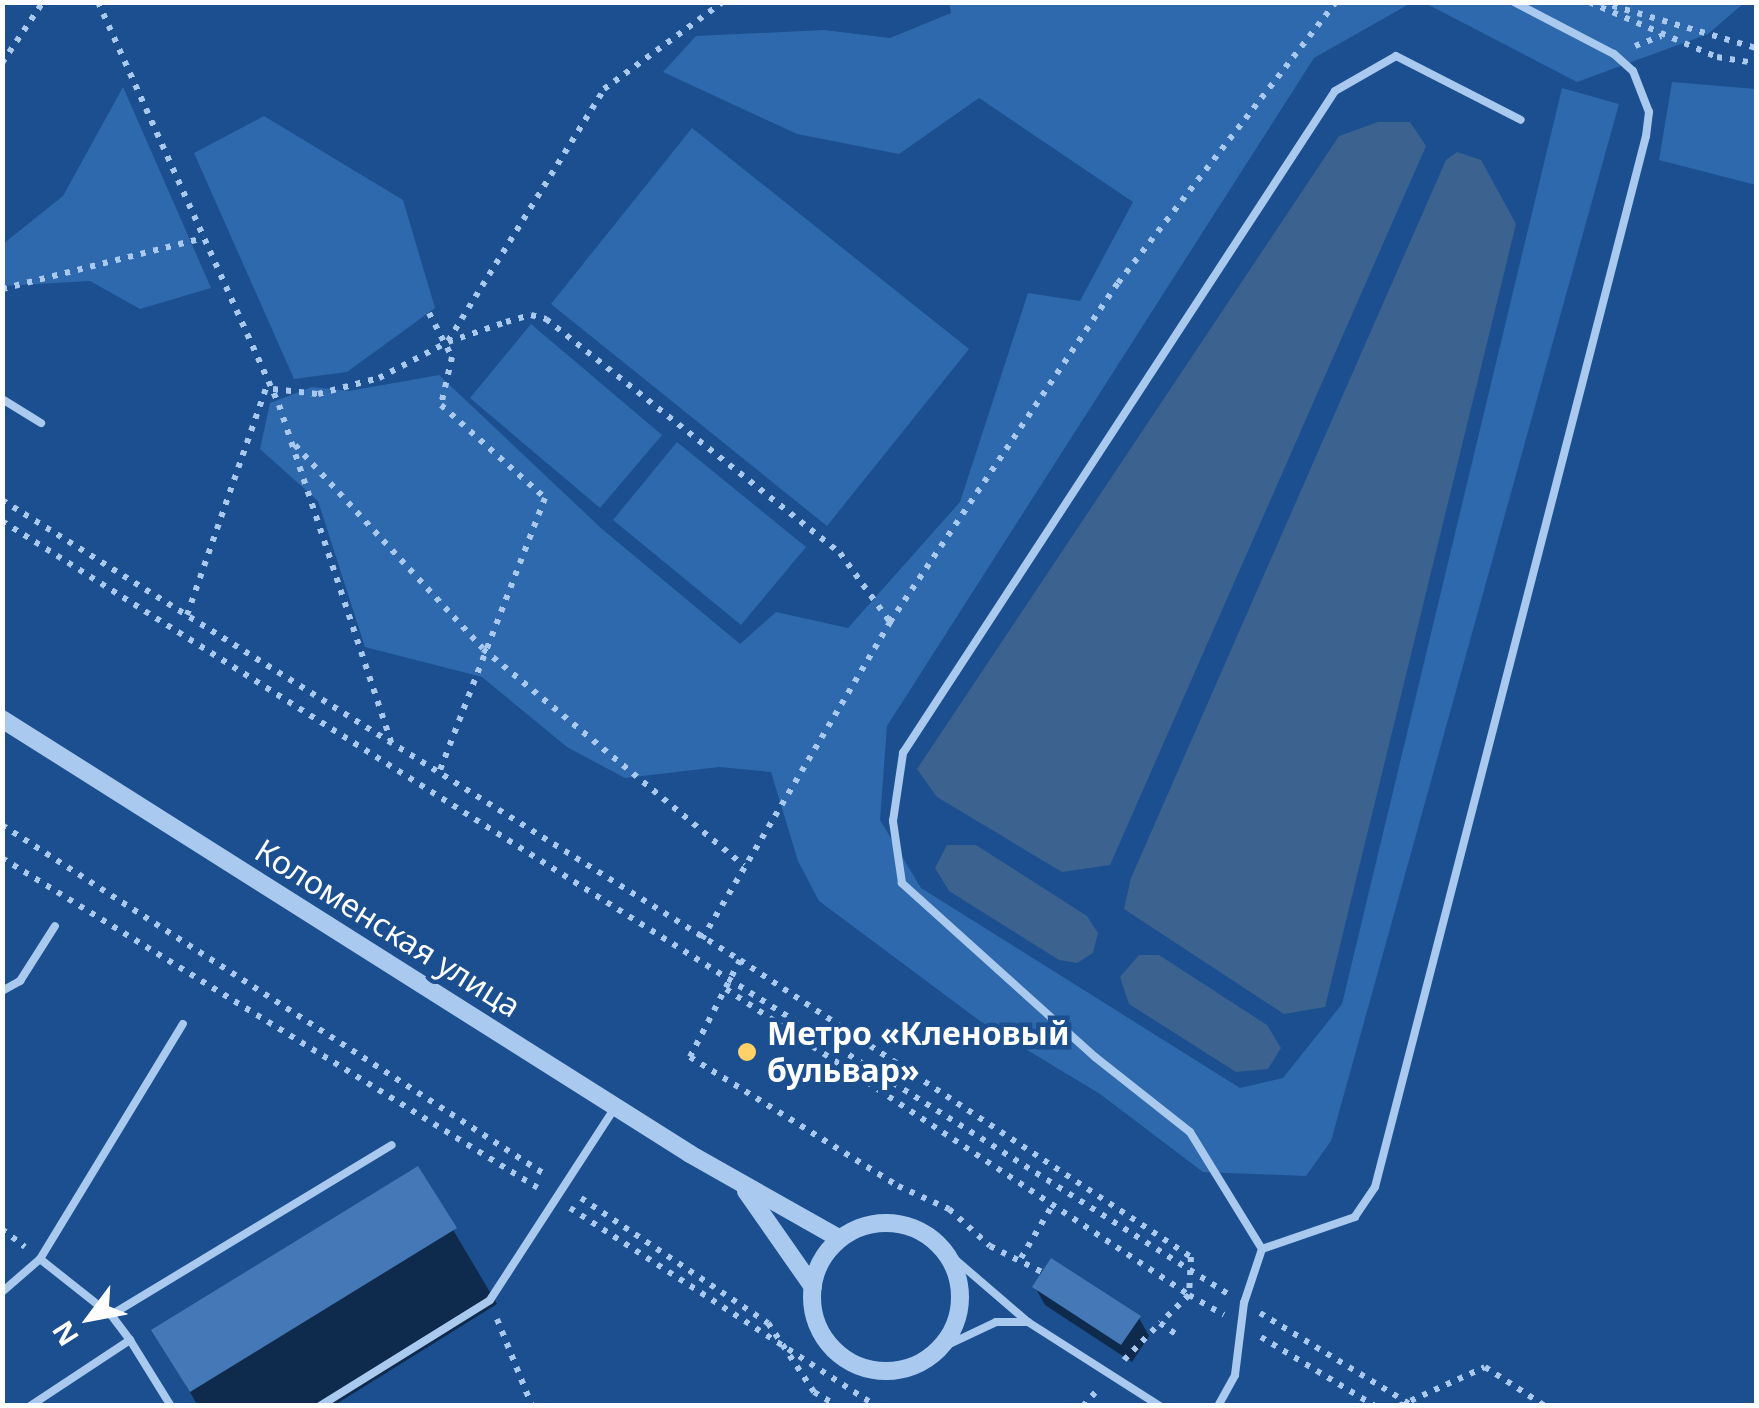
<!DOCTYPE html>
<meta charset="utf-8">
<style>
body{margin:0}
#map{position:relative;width:1759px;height:1408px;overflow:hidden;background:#1b4f8f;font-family:"Noto Sans",sans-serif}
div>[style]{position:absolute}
.green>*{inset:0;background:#2e69ad}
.water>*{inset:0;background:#3c6290}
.shadow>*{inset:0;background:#0007}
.building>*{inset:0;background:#4478b7}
.path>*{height:6px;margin-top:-3px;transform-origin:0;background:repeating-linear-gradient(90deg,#a9c9ee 0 5px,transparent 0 13px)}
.service>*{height:8px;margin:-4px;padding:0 4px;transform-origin:4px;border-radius:4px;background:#a9c9ee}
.tertiary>*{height:18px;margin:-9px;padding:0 9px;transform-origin:9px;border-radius:9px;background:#a9c9ee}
.tertiary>.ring{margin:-9px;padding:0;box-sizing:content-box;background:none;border:18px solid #a9c9ee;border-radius:50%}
.dots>*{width:28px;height:28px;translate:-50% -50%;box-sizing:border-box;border:5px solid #1b4f8f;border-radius:50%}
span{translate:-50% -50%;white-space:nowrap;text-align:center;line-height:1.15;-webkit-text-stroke:9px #1b4f8f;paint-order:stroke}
.street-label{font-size:32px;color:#fff}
.poi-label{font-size:32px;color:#fff;font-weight:700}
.left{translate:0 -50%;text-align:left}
.frame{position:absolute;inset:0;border:5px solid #fff;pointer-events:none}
.north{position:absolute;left:40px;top:1268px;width:100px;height:100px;-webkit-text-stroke:8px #1b4f8f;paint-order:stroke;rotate:238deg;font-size:28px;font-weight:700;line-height:40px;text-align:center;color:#fff}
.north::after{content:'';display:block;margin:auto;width:35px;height:45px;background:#fff;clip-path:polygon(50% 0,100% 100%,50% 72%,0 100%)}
</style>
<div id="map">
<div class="green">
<div style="clip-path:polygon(949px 3px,1411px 3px,1314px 58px,887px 726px,880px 820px,921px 888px,1240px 1088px,1283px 1078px,1342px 1004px,1562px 88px,1619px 104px,1331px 1141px,1306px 1176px,1203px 1172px,1100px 1094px,984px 1024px,819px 901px,798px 861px,771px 772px,719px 767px,625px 778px,567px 747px,482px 677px,365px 647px,318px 501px,260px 449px,270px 403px,312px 387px,349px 391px,439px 375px,602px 529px,740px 644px,776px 612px,848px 628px,960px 502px,1028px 293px,1080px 301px,1133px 202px,979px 98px,899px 154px,797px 134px,663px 72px,696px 36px,824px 30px,890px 38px,951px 13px)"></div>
<div style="clip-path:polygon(1425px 3px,1744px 3px,1708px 34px,1577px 82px)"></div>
<div style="clip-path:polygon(1672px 82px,1756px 89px,1756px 185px,1659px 160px)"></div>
<div style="clip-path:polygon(123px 87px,211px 288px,140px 309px,90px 281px,3px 286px,3px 244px,63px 196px)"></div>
<div style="clip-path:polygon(264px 116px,403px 200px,435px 308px,347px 372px,294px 379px,194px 153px)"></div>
<div style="clip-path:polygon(692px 128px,969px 349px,827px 526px,551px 304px)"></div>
<div style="clip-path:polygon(531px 324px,662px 435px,600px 508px,470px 398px)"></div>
<div style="clip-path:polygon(677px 442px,806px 547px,741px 625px,613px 520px)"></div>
</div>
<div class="water">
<div style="clip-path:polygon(1378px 122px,1410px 122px,1426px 146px,1110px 865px,1062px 872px,937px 797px,917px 769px,1339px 136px)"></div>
<div style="clip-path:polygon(1457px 152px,1481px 160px,1516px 224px,1325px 1007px,1284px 1014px,1124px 909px,1131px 878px,1446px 160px)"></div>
<div style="clip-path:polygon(947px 845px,976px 845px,1087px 916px,1098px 933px,1093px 953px,1077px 963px,1059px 960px,949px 891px,935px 868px)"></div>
<div style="clip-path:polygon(1139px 955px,1159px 955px,1267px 1025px,1281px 1048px,1268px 1069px,1236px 1072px,1129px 1004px,1120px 977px)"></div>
</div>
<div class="shadow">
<div style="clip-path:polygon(417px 1169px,497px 1304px,333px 1406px,198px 1406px,154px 1330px)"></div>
<div style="clip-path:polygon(1035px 1287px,1139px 1318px,1149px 1336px,1132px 1362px,1045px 1305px)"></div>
</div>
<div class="building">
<div style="clip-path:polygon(418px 1166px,457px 1228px,190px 1392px,151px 1330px)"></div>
<div style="clip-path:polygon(1051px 1258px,1141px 1316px,1121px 1345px,1032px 1287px)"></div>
</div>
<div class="path">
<div style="left:98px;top:2px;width:442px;rotate:65.8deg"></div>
<div style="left:279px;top:405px;width:354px;rotate:71.6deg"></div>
<div style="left:1589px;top:2px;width:139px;rotate:23.3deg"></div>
<div style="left:1717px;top:57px;width:39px;rotate:9deg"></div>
<div style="left:1600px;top:2px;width:163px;rotate:16.4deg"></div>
<div style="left:1635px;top:46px;width:28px;rotate:-21deg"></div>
<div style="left:2px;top:63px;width:73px;rotate:-56.1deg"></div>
<div style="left:2px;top:289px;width:208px;rotate:-14.2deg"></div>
<div style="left:429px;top:313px;width:50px;rotate:62.4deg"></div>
<div style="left:452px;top:357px;width:49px;rotate:102.9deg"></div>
<div style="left:441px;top:405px;width:140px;rotate:41.8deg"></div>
<div style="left:545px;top:498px;width:294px;rotate:111.1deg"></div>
<div style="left:448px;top:341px;width:296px;rotate:-58.2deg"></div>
<div style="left:604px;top:89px;width:147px;rotate:-36.2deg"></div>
<div style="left:273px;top:389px;width:45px;rotate:6.3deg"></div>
<div style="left:318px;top:394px;width:63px;rotate:-14.7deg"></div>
<div style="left:379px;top:378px;width:78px;rotate:-27.6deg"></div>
<div style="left:448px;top:342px;width:61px;rotate:-19deg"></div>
<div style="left:506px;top:322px;width:26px;rotate:-16deg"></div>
<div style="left:531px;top:315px;width:16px;rotate:15deg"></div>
<div style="left:546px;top:319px;width:376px;rotate:38.5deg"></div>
<div style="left:840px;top:553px;width:85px;rotate:54.1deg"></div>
<div style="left:295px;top:445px;width:277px;rotate:47.3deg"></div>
<div style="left:483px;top:649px;width:339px;rotate:39.7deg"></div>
<div style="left:2px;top:500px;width:870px;rotate:31.94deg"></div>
<div style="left:740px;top:960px;width:540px;rotate:33.37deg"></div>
<div style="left:1191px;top:1257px;width:38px;rotate:93deg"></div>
<div style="left:1189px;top:1295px;width:40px;rotate:29.7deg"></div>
<div style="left:2px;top:521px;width:1449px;rotate:32.23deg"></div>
<div style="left:187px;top:615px;width:247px;rotate:-70.8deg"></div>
<div style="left:2px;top:825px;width:647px;rotate:32.76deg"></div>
<div style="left:2px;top:858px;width:629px;rotate:31.62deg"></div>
<div style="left:702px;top:939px;width:369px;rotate:-59.3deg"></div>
<div style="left:890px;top:622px;width:409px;rotate:-56.1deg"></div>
<div style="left:1118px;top:283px;width:356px;rotate:-52.2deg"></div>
<div style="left:740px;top:960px;width:109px;rotate:117.3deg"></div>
<div style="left:690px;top:1057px;width:245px;rotate:31.8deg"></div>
<div style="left:898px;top:1186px;width:56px;rotate:24.3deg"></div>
<div style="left:949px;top:1209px;width:55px;rotate:42.1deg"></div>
<div style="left:990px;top:1246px;width:58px;rotate:26.6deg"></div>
<div style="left:726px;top:989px;width:555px;rotate:33.46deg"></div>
<div style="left:1189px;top:1295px;width:40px;rotate:136deg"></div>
<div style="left:1160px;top:1323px;width:19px;rotate:35deg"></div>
<div style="left:581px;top:1198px;width:225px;rotate:33.8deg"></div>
<div style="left:768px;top:1323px;width:83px;rotate:56.3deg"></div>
<div style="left:814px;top:1392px;width:27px;rotate:31deg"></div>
<div style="left:570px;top:1208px;width:364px;rotate:32.9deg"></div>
<div style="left:2px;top:1229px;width:29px;rotate:38deg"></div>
<div style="left:1021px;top:1258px;width:61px;rotate:-59.2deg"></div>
<div style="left:1260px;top:1313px;width:179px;rotate:31.3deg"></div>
<div style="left:497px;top:1319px;width:94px;rotate:68.1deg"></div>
<div style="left:1261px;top:1337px;width:133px;rotate:31.2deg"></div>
<div style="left:1124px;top:1360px;width:52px;rotate:-45.8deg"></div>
<div style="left:1083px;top:1406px;width:24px;rotate:-48deg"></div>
<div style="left:1399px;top:1406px;width:94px;rotate:-24.4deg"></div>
<div style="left:1485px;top:1367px;width:72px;rotate:33deg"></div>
</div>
<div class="service">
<div style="left:1514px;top:2px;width:113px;rotate:27.5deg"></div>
<div style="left:1614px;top:54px;width:25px;rotate:42deg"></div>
<div style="left:1633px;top:71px;width:44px;rotate:68.7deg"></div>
<div style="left:1649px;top:112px;width:24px;rotate:97deg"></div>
<div style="left:1646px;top:136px;width:1085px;rotate:104.46deg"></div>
<div style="left:1375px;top:1187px;width:36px;rotate:124deg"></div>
<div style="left:1355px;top:1217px;width:98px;rotate:161deg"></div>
<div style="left:1262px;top:1249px;width:137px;rotate:-121.6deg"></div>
<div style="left:1190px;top:1132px;width:121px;rotate:-141.7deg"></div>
<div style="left:1095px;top:1057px;width:260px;rotate:-138deg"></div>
<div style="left:902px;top:883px;width:63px;rotate:-98.3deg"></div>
<div style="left:893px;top:821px;width:69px;rotate:-81.6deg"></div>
<div style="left:903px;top:753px;width:790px;rotate:-56.87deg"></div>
<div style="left:1335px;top:91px;width:70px;rotate:-29.8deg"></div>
<div style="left:1396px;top:56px;width:140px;rotate:27.1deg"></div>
<div style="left:2px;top:399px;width:46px;rotate:31.6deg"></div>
<div style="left:2px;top:991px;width:21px;rotate:-29deg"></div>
<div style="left:20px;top:981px;width:65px;rotate:-57.5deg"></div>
<div style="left:943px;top:1249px;width:112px;rotate:40.7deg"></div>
<div style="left:1028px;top:1322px;width:156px;rotate:32.5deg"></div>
<div style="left:40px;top:1259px;width:90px;rotate:38.3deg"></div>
<div style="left:2px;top:1292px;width:50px;rotate:-41deg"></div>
<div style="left:40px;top:1259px;width:275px;rotate:-58.7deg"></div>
<div style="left:130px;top:1340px;width:31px;rotate:-127deg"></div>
<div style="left:111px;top:1315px;width:328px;rotate:-31.2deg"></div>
<div style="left:939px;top:1349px;width:63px;rotate:-25.3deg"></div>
<div style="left:996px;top:1322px;width:32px"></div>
<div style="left:30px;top:1406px;width:120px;rotate:-33.4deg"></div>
<div style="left:130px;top:1340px;width:78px;rotate:58.2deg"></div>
<div style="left:320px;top:1406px;width:200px;rotate:-31.9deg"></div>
<div style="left:490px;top:1300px;width:231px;rotate:-57deg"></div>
<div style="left:1218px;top:1406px;width:35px;rotate:-61deg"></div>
<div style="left:1235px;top:1375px;width:73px;rotate:-82.9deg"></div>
<div style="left:1244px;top:1303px;width:57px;rotate:-71.6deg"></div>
</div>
<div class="tertiary">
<div style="left:2px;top:719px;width:814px;rotate:32.3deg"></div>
<div style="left:690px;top:1154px;width:172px;rotate:29.5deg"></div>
<div style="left:746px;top:1191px;width:117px;rotate:55.1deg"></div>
<div class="ring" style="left:812px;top:1223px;width:130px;height:130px"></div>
</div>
<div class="dots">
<div style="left:747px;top:1052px;background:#ffd166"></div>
</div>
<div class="street-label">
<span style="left:388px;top:928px;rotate:32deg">Коломенская улица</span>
</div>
<div class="poi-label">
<span class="left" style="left:767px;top:1052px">Метро «Кленовый<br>бульвар»</span>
</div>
<div class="frame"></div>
<div class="north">N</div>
</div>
